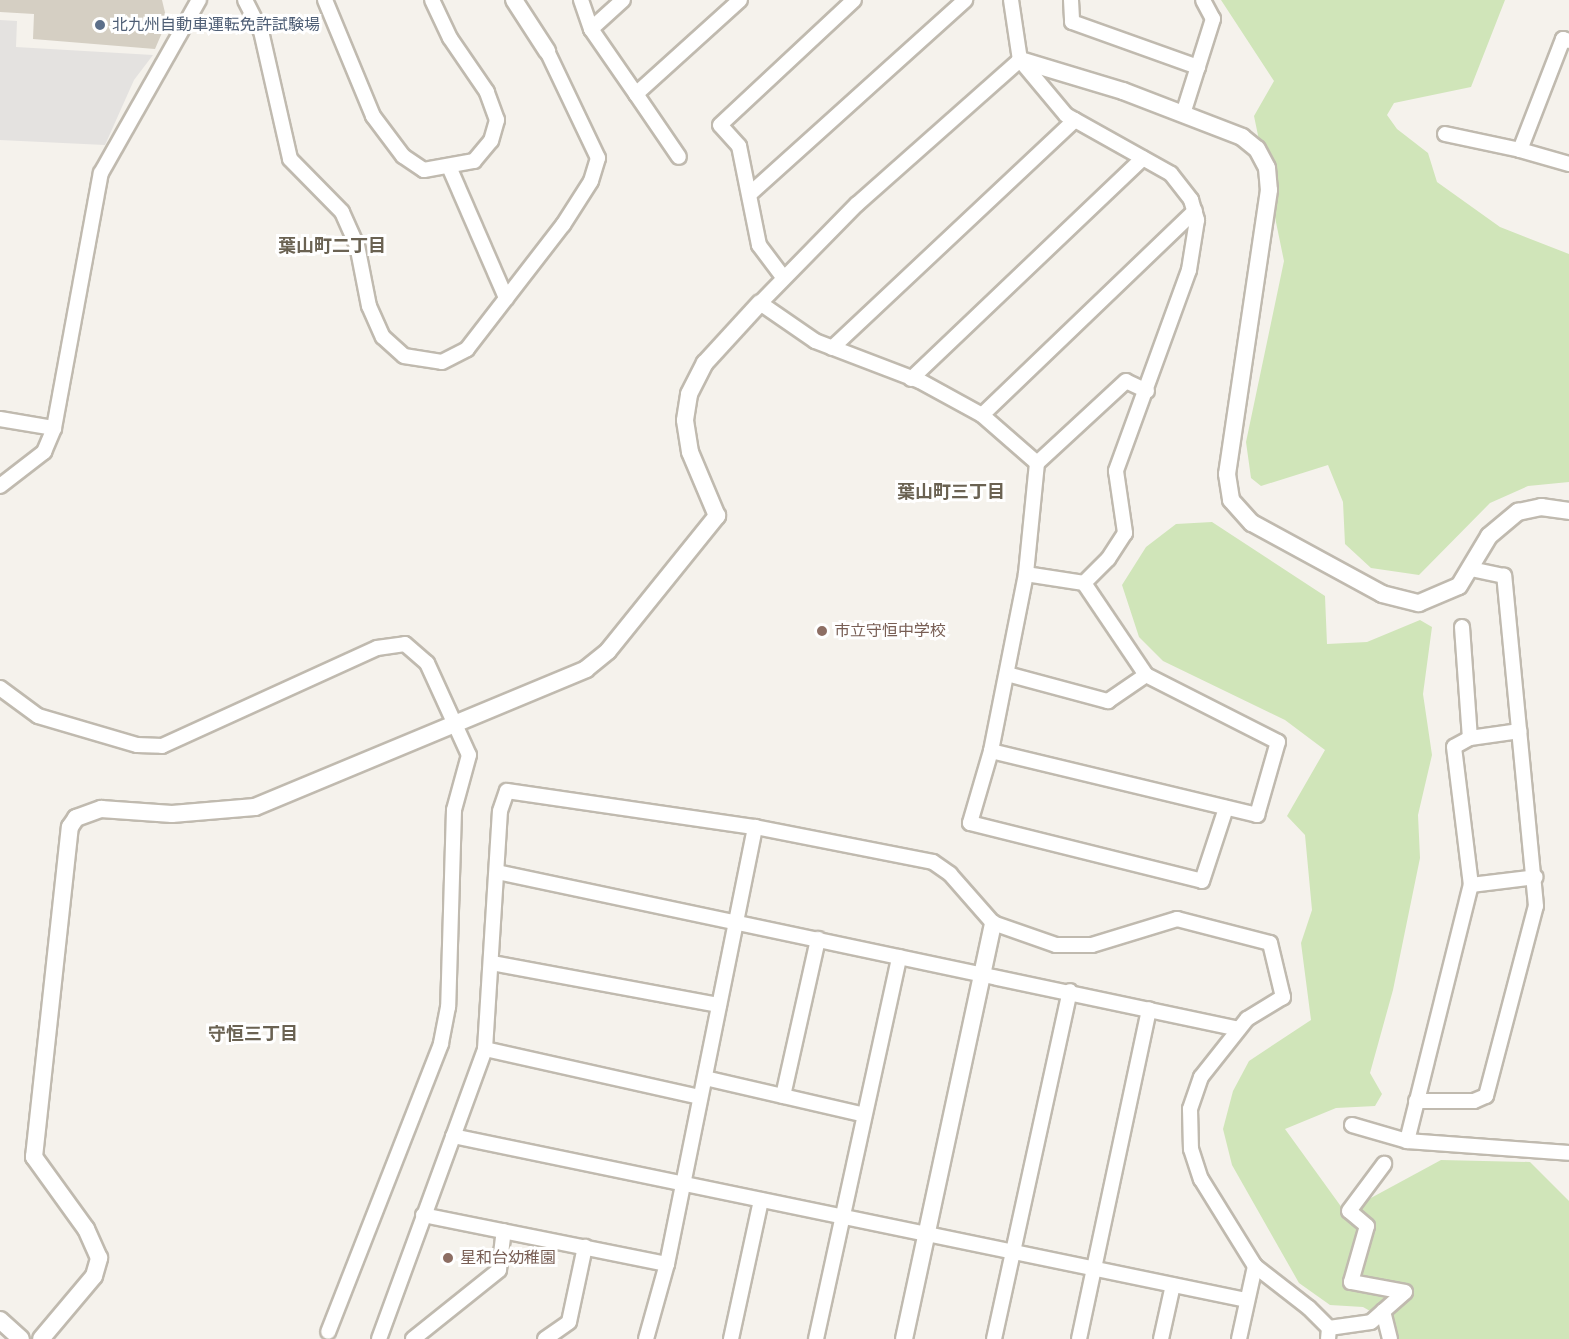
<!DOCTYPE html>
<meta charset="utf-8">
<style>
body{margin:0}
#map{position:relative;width:1569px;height:1339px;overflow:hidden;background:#f5f2ec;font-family:Poppins,"Noto Sans JP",sans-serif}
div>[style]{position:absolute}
.green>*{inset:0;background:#d0e5b9}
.parking>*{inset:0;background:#e4e2e0}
.building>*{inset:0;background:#d5cfc3}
.roads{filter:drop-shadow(2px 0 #c0baaf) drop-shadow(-2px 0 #c0baaf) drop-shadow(0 2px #c0baaf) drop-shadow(0 -2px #c0baaf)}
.minor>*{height:14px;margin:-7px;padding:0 7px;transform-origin:7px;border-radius:7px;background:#fff}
.tertiary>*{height:16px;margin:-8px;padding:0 8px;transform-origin:8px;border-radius:8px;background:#fff}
.dots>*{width:16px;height:16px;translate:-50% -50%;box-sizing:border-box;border:3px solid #fff;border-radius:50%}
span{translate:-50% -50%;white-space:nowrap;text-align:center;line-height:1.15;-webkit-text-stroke:6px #fff;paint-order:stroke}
.service-label{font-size:16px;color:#4e5e75}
.left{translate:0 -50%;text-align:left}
.education-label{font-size:16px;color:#785e54}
.neighbourhood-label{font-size:18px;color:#6a6252;font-weight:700}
</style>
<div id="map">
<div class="green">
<div style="clip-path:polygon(1221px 0,1505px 0,1471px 87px,1394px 103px,1387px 115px,1397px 129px,1428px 153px,1437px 182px,1500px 227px,1569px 254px,1569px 482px,1528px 486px,1490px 503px,1419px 575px,1371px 568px,1345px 544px,1343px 502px,1328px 465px,1261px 486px,1251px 478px,1246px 442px,1284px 261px,1254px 116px,1274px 81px)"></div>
<div style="clip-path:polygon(1212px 522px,1325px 596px,1327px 644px,1367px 642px,1420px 620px,1432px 627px,1423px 694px,1432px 755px,1418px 815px,1420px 858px,1393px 990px,1370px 1073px,1382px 1094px,1375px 1106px,1336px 1108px,1285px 1129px,1345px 1212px,1441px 1160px,1530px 1162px,1569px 1201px,1569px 1339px,1390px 1339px,1386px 1320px,1363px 1307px,1330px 1305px,1299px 1283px,1232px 1165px,1223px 1129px,1233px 1091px,1249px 1061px,1311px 1020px,1301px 943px,1312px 910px,1305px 835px,1287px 816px,1325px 750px,1285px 720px,1163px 661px,1139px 637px,1122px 585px,1146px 547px,1176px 524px)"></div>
</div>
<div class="parking">
<div style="clip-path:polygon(0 20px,17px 21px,16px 47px,153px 55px,134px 80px,105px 145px,0 140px)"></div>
</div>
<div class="building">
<div style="clip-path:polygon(0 0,162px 0,167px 21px,155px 49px,33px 39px,34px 14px,0 12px)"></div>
</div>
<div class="roads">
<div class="minor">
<div style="left:245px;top:0;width:35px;rotate:63deg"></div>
<div style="left:261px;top:31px;width:131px;rotate:77.2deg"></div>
<div style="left:290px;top:159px;width:74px;rotate:45.5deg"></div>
<div style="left:342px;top:212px;width:36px;rotate:66deg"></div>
<div style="left:357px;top:245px;width:62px;rotate:78.9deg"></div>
<div style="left:369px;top:306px;width:34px;rotate:66deg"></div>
<div style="left:383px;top:337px;width:28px;rotate:42deg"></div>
<div style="left:404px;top:356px;width:38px;rotate:9deg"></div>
<div style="left:442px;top:362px;width:28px;rotate:-27deg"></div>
<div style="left:467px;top:349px;width:157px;rotate:-52.3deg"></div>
<div style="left:563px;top:225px;width:52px;rotate:-57.5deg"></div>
<div style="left:591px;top:181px;width:24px;rotate:-73deg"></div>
<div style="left:598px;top:158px;width:119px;rotate:-115.5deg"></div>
<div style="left:325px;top:0;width:126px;rotate:67.5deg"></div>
<div style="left:373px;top:116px;width:50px;rotate:53.1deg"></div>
<div style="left:403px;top:156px;width:25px;rotate:34deg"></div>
<div style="left:424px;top:170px;width:51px;rotate:-10.2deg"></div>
<div style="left:474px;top:161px;width:26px;rotate:-50deg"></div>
<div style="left:491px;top:141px;width:22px;rotate:-74deg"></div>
<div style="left:497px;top:120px;width:30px;rotate:-110deg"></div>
<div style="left:487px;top:92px;width:65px;rotate:-124.4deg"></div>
<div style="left:450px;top:38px;width:42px;rotate:-115.3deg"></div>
<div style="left:581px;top:0;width:31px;rotate:71deg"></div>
<div style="left:591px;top:29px;width:79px;rotate:55.3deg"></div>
<div style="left:636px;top:94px;width:140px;rotate:-42.1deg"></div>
<div style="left:1011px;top:0;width:61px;rotate:81.5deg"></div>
<div style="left:1020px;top:60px;width:72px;rotate:50.1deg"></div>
<div style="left:1066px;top:115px;width:120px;rotate:29.3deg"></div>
<div style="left:1171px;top:174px;width:33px;rotate:52deg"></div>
<div style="left:1191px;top:200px;width:21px;rotate:73deg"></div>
<div style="left:1197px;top:220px;width:51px;rotate:99.1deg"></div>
<div style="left:1189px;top:270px;width:214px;rotate:110deg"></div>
<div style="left:1116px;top:471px;width:63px;rotate:81.7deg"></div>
<div style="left:1125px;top:533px;width:31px;rotate:123deg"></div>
<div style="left:1108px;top:559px;width:34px;rotate:135deg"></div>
<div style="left:1071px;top:0;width:22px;rotate:87deg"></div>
<div style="left:1072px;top:22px;width:134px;rotate:19.7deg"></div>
<div style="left:591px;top:29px;width:43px;rotate:-42.2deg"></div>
<div style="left:1020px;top:60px;width:217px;rotate:138.5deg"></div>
<div style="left:857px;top:204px;width:139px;rotate:134.4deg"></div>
<div style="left:760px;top:303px;width:67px;rotate:34.6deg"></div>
<div style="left:815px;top:341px;width:112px;rotate:20.9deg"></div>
<div style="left:920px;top:381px;width:71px;rotate:28.7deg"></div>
<div style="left:982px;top:415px;width:73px;rotate:41.1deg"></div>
<div style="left:636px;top:94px;width:76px;rotate:55.7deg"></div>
<div style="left:1183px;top:114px;width:100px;rotate:-72.5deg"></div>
<div style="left:1213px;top:19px;width:21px;rotate:-118deg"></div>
<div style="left:1445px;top:134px;width:77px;rotate:12deg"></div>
<div style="left:1520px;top:150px;width:119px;rotate:-68.8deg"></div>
<div style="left:1563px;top:39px;width:6px;rotate:18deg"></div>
<div style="left:1520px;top:150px;width:51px;rotate:15.9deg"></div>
<div style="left:450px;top:169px;width:141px;rotate:66.5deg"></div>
<div style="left:752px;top:192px;width:287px;rotate:-42deg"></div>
<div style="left:783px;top:277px;width:40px;rotate:-127deg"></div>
<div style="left:759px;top:245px;width:101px;rotate:-101.4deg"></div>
<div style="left:739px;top:146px;width:28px;rotate:-132deg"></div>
<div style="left:720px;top:125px;width:183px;rotate:-43deg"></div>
<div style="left:832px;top:348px;width:333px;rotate:-43.2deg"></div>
<div style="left:911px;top:379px;width:320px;rotate:-43.6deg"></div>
<div style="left:1147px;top:391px;width:23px;rotate:-155deg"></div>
<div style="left:1126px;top:381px;width:121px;rotate:137.3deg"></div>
<div style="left:1037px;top:463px;width:112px;rotate:95.7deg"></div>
<div style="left:1026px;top:574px;width:180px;rotate:101.2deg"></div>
<div style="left:991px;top:751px;width:75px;rotate:106.3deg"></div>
<div style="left:970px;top:823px;width:239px;rotate:14deg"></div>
<div style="left:1202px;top:881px;width:77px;rotate:-71.8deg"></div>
<div style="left:982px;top:415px;width:295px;rotate:-43.8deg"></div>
<div style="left:0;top:419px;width:55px;rotate:9.5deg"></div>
<div style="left:0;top:486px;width:56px;rotate:-37.7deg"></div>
<div style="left:44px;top:452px;width:26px;rotate:-67deg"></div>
<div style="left:54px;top:428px;width:259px;rotate:-79.6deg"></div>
<div style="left:101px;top:173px;width:199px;rotate:-60.5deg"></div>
<div style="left:1462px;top:627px;width:111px;rotate:85.9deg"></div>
<div style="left:1470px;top:738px;width:50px;rotate:-8deg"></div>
<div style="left:1007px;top:674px;width:105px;rotate:15deg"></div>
<div style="left:1108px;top:701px;width:46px;rotate:-34.4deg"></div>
<div style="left:0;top:688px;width:47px;rotate:36.4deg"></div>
<div style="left:38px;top:716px;width:103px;rotate:16.3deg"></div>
<div style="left:137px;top:745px;width:25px;rotate:2deg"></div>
<div style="left:162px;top:746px;width:236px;rotate:-24.5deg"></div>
<div style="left:377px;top:648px;width:28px;rotate:-8deg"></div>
<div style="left:405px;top:644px;width:29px;rotate:41deg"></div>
<div style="left:427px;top:663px;width:101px;rotate:65.5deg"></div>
<div style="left:469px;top:755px;width:57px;rotate:105.3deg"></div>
<div style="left:454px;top:810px;width:197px;rotate:91.7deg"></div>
<div style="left:448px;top:1007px;width:38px;rotate:101deg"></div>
<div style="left:441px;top:1044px;width:309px;rotate:111.4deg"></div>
<div style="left:1470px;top:738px;width:18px;rotate:151deg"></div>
<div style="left:1454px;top:747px;width:139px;rotate:83deg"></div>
<div style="left:1471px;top:885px;width:65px;rotate:-7deg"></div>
<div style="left:991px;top:751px;width:274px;rotate:13.5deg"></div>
<div style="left:1257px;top:815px;width:76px;rotate:-74deg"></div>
<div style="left:1278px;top:742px;width:148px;rotate:-153.1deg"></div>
<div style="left:1146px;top:675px;width:111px;rotate:-124deg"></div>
<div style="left:1084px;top:583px;width:59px;rotate:-171.2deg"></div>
<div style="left:497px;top:872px;width:758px;rotate:11.95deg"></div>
<div style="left:492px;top:963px;width:231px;rotate:10.5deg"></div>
<div style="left:485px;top:1049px;width:220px;rotate:12.6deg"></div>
<div style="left:705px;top:1078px;width:160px;rotate:13deg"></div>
<div style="left:783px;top:1096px;width:161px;rotate:-77.4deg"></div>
<div style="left:1416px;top:1101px;width:58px"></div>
<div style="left:1474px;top:1101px;width:13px;rotate:-23deg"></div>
<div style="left:1486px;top:1096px;width:196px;rotate:-75.3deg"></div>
<div style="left:1536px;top:906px;width:332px;rotate:-95.5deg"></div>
<div style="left:1504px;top:576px;width:35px;rotate:-168deg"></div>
<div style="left:1352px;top:1125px;width:57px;rotate:16.2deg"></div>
<div style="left:1407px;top:1141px;width:264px;rotate:-76deg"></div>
<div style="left:453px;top:1136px;width:810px;rotate:11.68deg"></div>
<div style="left:1407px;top:1141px;width:162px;rotate:4.2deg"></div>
<div style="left:423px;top:1215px;width:249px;rotate:11.4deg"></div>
<div style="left:1383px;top:1311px;width:29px;rotate:76deg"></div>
<div style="left:1329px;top:1328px;width:42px;rotate:-8.1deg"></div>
<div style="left:1371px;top:1322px;width:45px;rotate:-41.4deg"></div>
<div style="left:1405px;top:1292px;width:55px;rotate:-169.5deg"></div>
<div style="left:1351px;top:1282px;width:58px;rotate:-74.1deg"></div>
<div style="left:1367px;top:1226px;width:23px;rotate:-140deg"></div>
<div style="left:1349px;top:1211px;width:59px;rotate:-53.3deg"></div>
<div style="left:379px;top:1339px;width:309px;rotate:-69.9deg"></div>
<div style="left:485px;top:1049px;width:238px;rotate:-86.4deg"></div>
<div style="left:500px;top:811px;width:21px;rotate:-71deg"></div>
<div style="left:507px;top:791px;width:251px;rotate:8.3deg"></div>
<div style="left:755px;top:827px;width:181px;rotate:11.1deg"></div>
<div style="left:933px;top:862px;width:21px;rotate:35deg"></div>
<div style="left:950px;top:874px;width:65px;rotate:48.7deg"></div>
<div style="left:993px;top:923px;width:67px;rotate:19.2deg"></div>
<div style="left:1056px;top:945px;width:36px"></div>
<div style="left:1092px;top:945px;width:89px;rotate:-17deg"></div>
<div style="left:1177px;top:919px;width:96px;rotate:14.5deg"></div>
<div style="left:1270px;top:943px;width:56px;rotate:76.5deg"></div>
<div style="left:1283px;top:997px;width:42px;rotate:148.6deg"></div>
<div style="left:1247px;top:1019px;width:74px;rotate:128.4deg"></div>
<div style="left:1201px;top:1077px;width:34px;rotate:109deg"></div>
<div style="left:1190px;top:1109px;width:40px;rotate:88.6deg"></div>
<div style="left:1191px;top:1149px;width:32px;rotate:72deg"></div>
<div style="left:1201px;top:1179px;width:102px;rotate:58.2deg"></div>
<div style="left:1255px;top:1266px;width:68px;rotate:37.9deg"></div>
<div style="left:1309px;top:1308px;width:28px;rotate:45deg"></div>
<div style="left:1329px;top:1328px;width:11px;rotate:95deg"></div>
<div style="left:413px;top:1339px;width:110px;rotate:-38.7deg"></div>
<div style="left:499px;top:1270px;width:39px;rotate:-83deg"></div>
<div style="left:545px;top:1339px;width:29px;rotate:-35deg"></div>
<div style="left:569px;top:1322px;width:77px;rotate:-78deg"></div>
<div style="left:646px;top:1339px;width:78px;rotate:-74.4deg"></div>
<div style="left:667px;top:1264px;width:446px;rotate:-78.6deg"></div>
<div style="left:731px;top:1339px;width:142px;rotate:-77.8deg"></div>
<div style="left:816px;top:1339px;width:391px;rotate:-77.7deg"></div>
<div style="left:994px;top:1339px;width:356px;rotate:-77.7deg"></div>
<div style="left:1079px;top:1339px;width:337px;rotate:-78deg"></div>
<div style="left:1161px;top:1339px;width:55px;rotate:-77.5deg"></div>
<div style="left:1239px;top:1339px;width:75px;rotate:-77.6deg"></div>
</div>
<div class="tertiary">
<div style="left:514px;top:0;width:61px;rotate:57.1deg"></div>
<div style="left:1020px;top:60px;width:108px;rotate:16.8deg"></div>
<div style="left:1123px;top:91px;width:128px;rotate:21.1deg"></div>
<div style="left:1242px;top:137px;width:19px;rotate:39deg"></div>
<div style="left:1257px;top:149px;width:21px;rotate:62deg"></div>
<div style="left:1267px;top:168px;width:22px;rotate:85deg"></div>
<div style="left:1269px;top:190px;width:287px;rotate:98.4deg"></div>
<div style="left:1227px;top:474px;width:26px;rotate:81deg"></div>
<div style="left:1231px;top:500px;width:31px;rotate:48deg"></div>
<div style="left:1252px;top:523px;width:148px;rotate:28.6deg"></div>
<div style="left:1382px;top:594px;width:38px;rotate:14deg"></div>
<div style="left:1419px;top:603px;width:43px;rotate:-23deg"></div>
<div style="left:1459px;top:586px;width:58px;rotate:-59deg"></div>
<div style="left:1489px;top:536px;width:38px;rotate:-40deg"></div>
<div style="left:1518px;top:512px;width:24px;rotate:-12deg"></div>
<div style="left:1541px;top:507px;width:28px;rotate:8deg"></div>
<div style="left:0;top:1320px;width:28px;rotate:42deg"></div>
<div style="left:41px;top:1339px;width:82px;rotate:-49.9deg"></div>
<div style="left:94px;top:1276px;width:19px;rotate:-74deg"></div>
<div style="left:99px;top:1258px;width:32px;rotate:-114deg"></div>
<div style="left:86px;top:1229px;width:89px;rotate:-125.8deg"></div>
<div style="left:34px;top:1157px;width:332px;rotate:-83.8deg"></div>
<div style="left:70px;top:827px;width:11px;rotate:-56deg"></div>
<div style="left:76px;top:818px;width:27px;rotate:-20deg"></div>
<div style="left:101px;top:809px;width:71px;rotate:4deg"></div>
<div style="left:172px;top:814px;width:83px;rotate:-4.8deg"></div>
<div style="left:255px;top:807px;width:359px;rotate:-22.6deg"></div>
<div style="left:586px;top:669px;width:28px;rotate:-39deg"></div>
<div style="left:608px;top:651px;width:174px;rotate:-51.1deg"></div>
<div style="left:717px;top:516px;width:69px;rotate:-112.9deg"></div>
<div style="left:690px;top:452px;width:32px;rotate:-99deg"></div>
<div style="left:685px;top:420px;width:26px;rotate:-81deg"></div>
<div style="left:689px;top:394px;width:35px;rotate:-63deg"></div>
<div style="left:705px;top:363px;width:81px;rotate:-47.5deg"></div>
<div style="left:904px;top:1339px;width:425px;rotate:-77.9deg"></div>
</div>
</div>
<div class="dots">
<div style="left:100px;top:25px;background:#5c6f8a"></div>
<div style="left:822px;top:631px;background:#8d6e63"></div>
<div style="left:448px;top:1258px;background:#8d6e63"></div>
</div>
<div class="service-label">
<span class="left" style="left:112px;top:25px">北九州自動車運転免許試験場</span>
</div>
<div class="education-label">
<span class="left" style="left:834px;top:631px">市立守恒中学校</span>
<span class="left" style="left:460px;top:1258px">星和台幼稚園</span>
</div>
<div class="neighbourhood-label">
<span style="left:332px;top:246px">葉山町二丁目</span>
<span style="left:951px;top:492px">葉山町三丁目</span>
<span style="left:253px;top:1034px">守恒三丁目</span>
</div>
</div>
